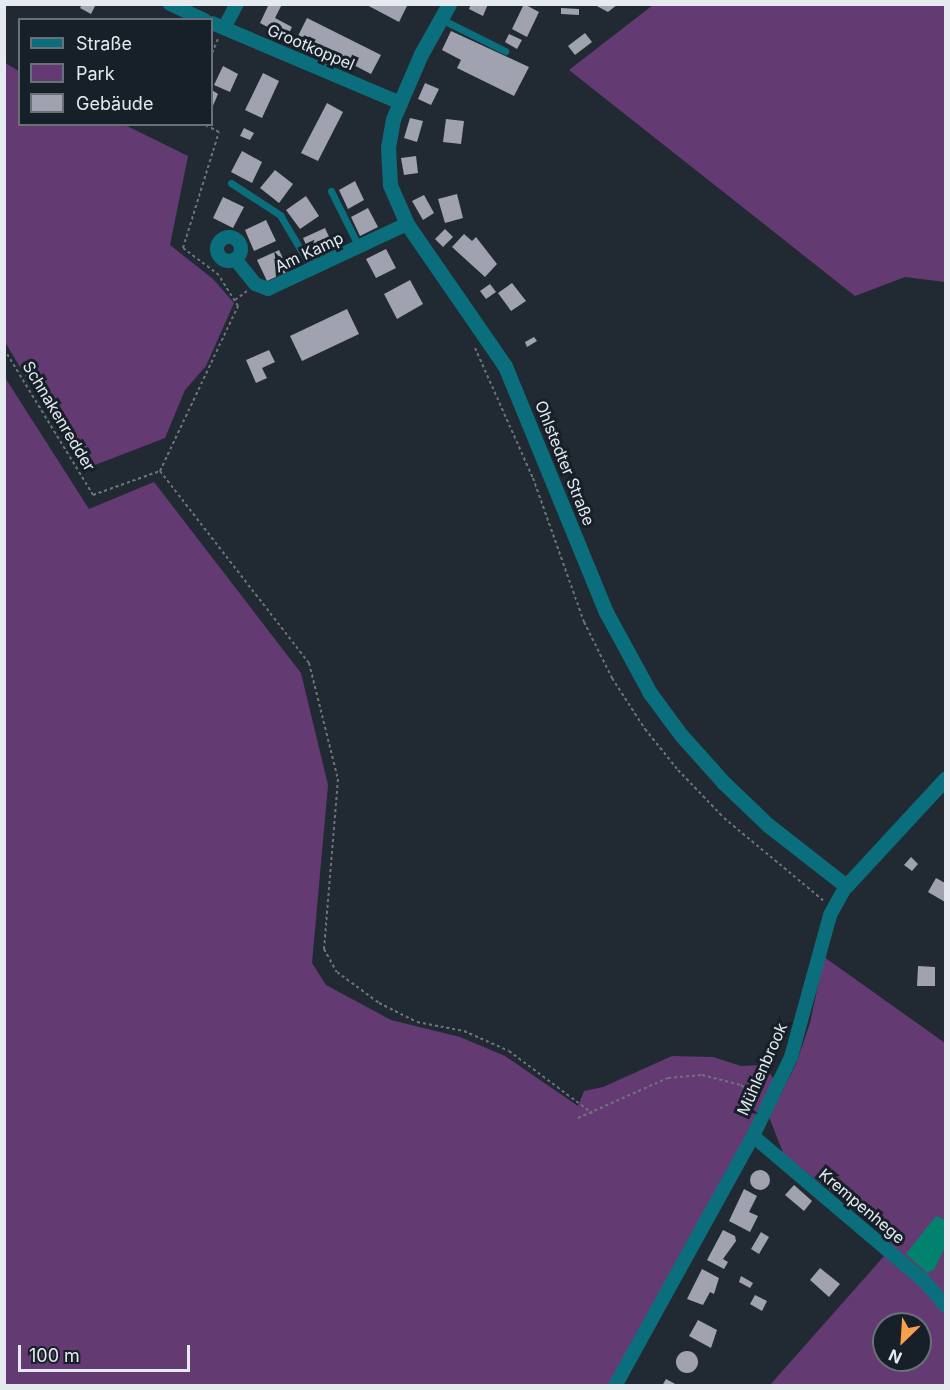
<!DOCTYPE html>
<meta charset="utf-8">
<style>
body{margin:0}
#map{position:relative;width:950px;height:1390px;overflow:hidden;background:#212a32;font-family:Inter,sans-serif}
div>[style]{position:absolute}
.green>*{inset:0;background:#643a73}
.water>*{inset:0;background:#00826e}
.building>*{inset:0;background:#a0a2b0}
.round{border-radius:50%}
.path>*{height:2px;margin-top:-1px;transform-origin:0;background:repeating-linear-gradient(90deg,#6c747b 0 3px,transparent 0 6px)}
.service>*{height:7px;margin:-3.5px;padding:0 3.5px;transform-origin:3.5px;border-radius:3.5px;background:#0b6e7d}
.minor>*{height:14px;margin:-7px;padding:0 7px;transform-origin:7px;border-radius:7px;background:#0b6e7d}
.minor>.ring{margin:-7px;padding:0;box-sizing:content-box;background:none;border:14px solid #0b6e7d;border-radius:50%}
.tertiary>*{height:15px;margin:-7.5px;padding:0 7.5px;transform-origin:7.5px;border-radius:7.5px;background:#0b6e7d}
span{translate:-50% -50%;white-space:nowrap;text-align:center;line-height:1.15;-webkit-text-stroke:6px #172028;paint-order:stroke}
.street-label{font-size:16px;color:#e4eaf0}
.frame{position:absolute;inset:0;border:6px solid #e4eaf0;pointer-events:none}
.legend{position:absolute;left:18px;top:18px;width:195px;height:108px;box-sizing:border-box;background:#172028;border:2px solid #697178;margin:0;padding:8px 10px;list-style:none;font-size:18px;color:#e4eaf0}
.legend li{display:flex;align-items:center;gap:12px;height:30px}
.legend b{width:30px;border:2px solid #697178}
.north{position:absolute;left:872px;top:1312px;width:60px;height:60px;box-sizing:border-box;background:#172028;border:2px solid #697178;border-radius:50%;rotate:205deg;font-size:16px;font-weight:700;line-height:24px;text-align:center;color:#e4eaf0}
.north::after{content:'';display:block;margin:auto;width:21px;height:27px;background:#f9a04d;clip-path:polygon(50% 0,100% 100%,50% 72%,0 100%)}
.scale{position:absolute;left:18px;top:1345px;width:172px;height:27px;box-sizing:border-box;border:3px solid #e4eaf0;border-top:0;padding-left:8px;font-size:18px;line-height:21px;white-space:nowrap;color:#e4eaf0;-webkit-text-stroke:4px #172028;paint-order:stroke}
</style>
<div id="map">
<div class="green">
<div style="clip-path:polygon(653px 5px,945px 5px,945px 282px,905px 277px,855px 296px,569px 70px)"></div>
<div style="clip-path:polygon(5px 63px,19px 71px,20px 124px,125px 125px,188px 156px,170px 245px,213px 279px,234px 303px,206px 366px,185px 390px,165px 438px,82px 470px,5px 342px)"></div>
<div style="clip-path:polygon(4px 376px,89px 509px,154px 482px,301px 673px,328px 785px,312px 963px,326px 985px,391px 1020px,460px 1037px,505px 1056px,578px 1106px,584px 1091px,603px 1087px,672px 1056px,713px 1057px,741px 1066px,763px 1065px,774px 1079px,774px 1100px,611px 1385px,5px 1385px)"></div>
<div style="clip-path:polygon(evenodd,824px 957px,945px 1043px,945px 1385px,770px 1385px,893px 1246px,872px 1223px,784px 1155px,769px 1117px,796px 1064px,810px 1023px,824px 957px,884px 1324px,920px 1324px,920px 1360px,884px 1360px,884px 1324px)"></div>
</div>
<div class="water">
<div style="clip-path:polygon(936px 1216px,945px 1220px,945px 1247px,934px 1270px,927px 1273px,906px 1254px)"></div>
</div>
<div class="building">
<div style="clip-path:polygon(82px 4px,96px 4px,91px 14px,80px 8px)"></div>
<div style="clip-path:polygon(269px 4px,282px 4px,275px 18px,292px 27px,287px 37px,260px 23px)"></div>
<div style="clip-path:polygon(365px 4px,408px 4px,399px 22px)"></div>
<div style="clip-path:polygon(471px 4px,488px 4px,483px 16px,469px 9px)"></div>
<div style="clip-path:polygon(524px 4px,539px 12px,527px 37px,512px 29px)"></div>
<div style="clip-path:polygon(593px 4px,618px 4px,608px 12px)"></div>
<div style="clip-path:polygon(561px 8px,579px 9px,579px 15px,561px 14px)"></div>
<div style="clip-path:polygon(307px 18px,381px 55px,371px 74px,298px 36px)"></div>
<div style="clip-path:polygon(451px 31px,529px 67px,514px 96px,457px 68px,461px 60px,442px 50px)"></div>
<div style="clip-path:polygon(585px 33px,592px 42px,575px 55px,568px 46px)"></div>
<div style="clip-path:polygon(509px 34px,522px 40px,517px 49px,505px 42px)"></div>
<div style="clip-path:polygon(223px 66px,238px 74px,230px 92px,214px 85px)"></div>
<div style="clip-path:polygon(263px 73px,279px 81px,262px 118px,245px 110px)"></div>
<div style="clip-path:polygon(425px 83px,439px 89px,431px 105px,418px 99px)"></div>
<div style="clip-path:polygon(212px 90px,218px 94px,212px 108px)"></div>
<div style="clip-path:polygon(327px 103px,343px 112px,318px 161px,301px 153px)"></div>
<div style="clip-path:polygon(410px 118px,423px 121px,417px 142px,404px 138px)"></div>
<div style="clip-path:polygon(446px 119px,464px 121px,461px 144px,443px 142px)"></div>
<div style="clip-path:polygon(244px 128px,254px 133px,250px 140px,240px 136px)"></div>
<div style="clip-path:polygon(242px 151px,262px 162px,252px 183px,231px 172px)"></div>
<div style="clip-path:polygon(416px 156px,418px 173px,404px 175px,401px 158px)"></div>
<div style="clip-path:polygon(275px 170px,293px 184px,279px 203px,260px 188px)"></div>
<div style="clip-path:polygon(355px 181px,364px 200px,348px 209px,339px 190px)"></div>
<div style="clip-path:polygon(457px 194px,463px 218px,445px 223px,438px 199px)"></div>
<div style="clip-path:polygon(424px 195px,434px 213px,423px 220px,412px 201px)"></div>
<div style="clip-path:polygon(306px 196px,319px 216px,300px 229px,286px 210px)"></div>
<div style="clip-path:polygon(223px 197px,244px 207px,233px 228px,213px 218px)"></div>
<div style="clip-path:polygon(368px 208px,378px 227px,360px 236px,351px 217px)"></div>
<div style="clip-path:polygon(266px 220px,276px 241px,254px 251px,245px 230px)"></div>
<div style="clip-path:polygon(325px 228px,335px 250px,313px 260px,303px 238px)"></div>
<div style="clip-path:polygon(445px 229px,453px 237px,443px 247px,435px 239px)"></div>
<div style="clip-path:polygon(464px 234px,472px 241px,476px 237px,497px 264px,485px 277px,452px 247px)"></div>
<div style="clip-path:polygon(386px 249px,396px 268px,376px 278px,366px 259px)"></div>
<div style="clip-path:polygon(279px 250px,289px 271px,267px 281px,257px 260px)"></div>
<div style="clip-path:polygon(410px 280px,423px 304px,397px 319px,384px 294px)"></div>
<div style="clip-path:polygon(512px 283px,526px 301px,511px 311px,498px 293px)"></div>
<div style="clip-path:polygon(490px 284px,496px 292px,486px 299px,480px 291px)"></div>
<div style="clip-path:polygon(347px 309px,359px 334px,302px 361px,290px 336px)"></div>
<div style="clip-path:polygon(534px 337px,537px 341px,527px 347px,525px 342px)"></div>
<div style="clip-path:polygon(269px 350px,275px 362px,262px 368px,267px 378px,256px 383px,246px 360px)"></div>
<div style="clip-path:polygon(911px 857px,918px 864px,912px 871px,904px 865px)"></div>
<div style="clip-path:polygon(936px 878px,945px 883px,945px 902px,928px 892px)"></div>
<div style="clip-path:polygon(918px 966px,935px 967px,935px 986px,917px 986px)"></div>
<div class="round" style="left:750px;top:1170px;width:20px;height:20px"></div>
<div style="clip-path:polygon(794px 1185px,812px 1201px,804px 1211px,785px 1195px)"></div>
<div style="clip-path:polygon(744px 1189px,757px 1196px,749px 1212px,758px 1216px,750px 1232px,729px 1221px)"></div>
<div style="clip-path:polygon(723px 1230px,735px 1236px,736px 1241px,723px 1259px,728px 1262px,724px 1269px,707px 1260px)"></div>
<div style="clip-path:polygon(761px 1232px,769px 1237px,759px 1254px,751px 1249px)"></div>
<div style="clip-path:polygon(820px 1268px,840px 1284px,829px 1297px,810px 1280px)"></div>
<div style="clip-path:polygon(702px 1269px,719px 1278px,714px 1294px,710px 1292px,703px 1305px,687px 1299px)"></div>
<div style="clip-path:polygon(741px 1276px,753px 1283px,750px 1288px,739px 1282px)"></div>
<div style="clip-path:polygon(755px 1295px,767px 1301px,762px 1311px,750px 1304px)"></div>
<div style="clip-path:polygon(698px 1320px,717px 1330px,711px 1348px,689px 1336px)"></div>
<div class="round" style="left:676px;top:1351px;width:22px;height:22px"></div>
<div style="clip-path:polygon(666px 1379px,679px 1386px,662px 1386px)"></div>
</div>
<div class="path">
<div style="left:212px;top:53px;width:15px;rotate:-67deg"></div>
<div style="left:235px;top:300px;width:15px;rotate:-37deg"></div>
<div style="left:475px;top:348px;width:142px;rotate:66deg"></div>
<div style="left:533px;top:478px;width:153px;rotate:70.5deg"></div>
<div style="left:584px;top:622px;width:63px;rotate:63.4deg"></div>
<div style="left:612px;top:678px;width:61px;rotate:57.1deg"></div>
<div style="left:645px;top:729px;width:53px;rotate:51.2deg"></div>
<div style="left:678px;top:770px;width:66px;rotate:46.2deg"></div>
<div style="left:724px;top:818px;width:131px;rotate:39.7deg"></div>
<div style="left:4px;top:349px;width:171px;rotate:58.6deg"></div>
<div style="left:93px;top:495px;width:71px;rotate:-19.7deg"></div>
<div style="left:160px;top:471px;width:243px;rotate:52.2deg"></div>
<div style="left:309px;top:663px;width:120px;rotate:76deg"></div>
<div style="left:338px;top:779px;width:171px;rotate:94.7deg"></div>
<div style="left:324px;top:949px;width:26px;rotate:61deg"></div>
<div style="left:337px;top:972px;width:52px;rotate:36.4deg"></div>
<div style="left:379px;top:1003px;width:42px;rotate:26.6deg"></div>
<div style="left:417px;top:1022px;width:48px;rotate:10.8deg"></div>
<div style="left:464px;top:1031px;width:49px;rotate:24deg"></div>
<div style="left:509px;top:1051px;width:104px;rotate:36.8deg"></div>
<div style="left:160px;top:471px;width:183px;rotate:-64.7deg"></div>
<div style="left:238px;top:306px;width:36px;rotate:-122deg"></div>
<div style="left:219px;top:275px;width:45px;rotate:-143.1deg"></div>
<div style="left:183px;top:248px;width:121px;rotate:-72.8deg"></div>
<div style="left:219px;top:132px;width:17px;rotate:-152deg"></div>
<div style="left:578px;top:1118px;width:98px;rotate:-24deg"></div>
<div style="left:668px;top:1078px;width:34px;rotate:-5deg"></div>
<div style="left:702px;top:1075px;width:40px;rotate:14.4deg"></div>
<div style="left:741px;top:1085px;width:21px;rotate:39deg"></div>
</div>
<div class="service">
<div style="left:441px;top:19px;width:72px;rotate:26.6deg"></div>
<div style="left:231px;top:183px;width:59px;rotate:33.1deg"></div>
<div style="left:280px;top:215px;width:63px;rotate:59.3deg"></div>
<div style="left:331px;top:191px;width:63px;rotate:63.4deg"></div>
</div>
<div class="minor">
<div style="left:170px;top:4px;width:38px;rotate:25deg"></div>
<div style="left:212px;top:23px;width:202px;rotate:23deg"></div>
<div style="left:224px;top:28px;width:27px;rotate:-62deg"></div>
<div class="ring" style="left:217px;top:237px;width:10px;height:10px"></div>
<div style="left:235px;top:259px;width:32px;rotate:51deg"></div>
<div style="left:255px;top:284px;width:14px;rotate:21deg"></div>
<div style="left:268px;top:289px;width:153px;rotate:-25.1deg"></div>
<div style="left:753px;top:1136px;width:226px;rotate:40.3deg"></div>
<div style="left:925px;top:1282px;width:32px;rotate:49deg"></div>
<div style="left:615px;top:1386px;width:286px;rotate:-61.1deg"></div>
<div style="left:753px;top:1136px;width:88px;rotate:-64.3deg"></div>
<div style="left:791px;top:1057px;width:147px;rotate:-74.6deg"></div>
<div style="left:830px;top:915px;width:33px;rotate:-61deg"></div>
</div>
<div class="tertiary">
<div style="left:449px;top:4px;width:57px;rotate:119.2deg"></div>
<div style="left:421px;top:54px;width:71px;rotate:113.3deg"></div>
<div style="left:393px;top:119px;width:28px;rotate:100deg"></div>
<div style="left:388px;top:147px;width:38px;rotate:87deg"></div>
<div style="left:390px;top:185px;width:43px;rotate:66.4deg"></div>
<div style="left:407px;top:224px;width:173px;rotate:55.4deg"></div>
<div style="left:505px;top:366px;width:266px;rotate:67.7deg"></div>
<div style="left:606px;top:612px;width:92px;rotate:61.5deg"></div>
<div style="left:650px;top:693px;width:52px;rotate:53.6deg"></div>
<div style="left:681px;top:735px;width:64px;rotate:48.1deg"></div>
<div style="left:724px;top:783px;width:61px;rotate:43.7deg"></div>
<div style="left:768px;top:825px;width:99px;rotate:38deg"></div>
<div style="left:846px;top:886px;width:147px;rotate:-47.2deg"></div>
</div>
<div class="street-label">
<span style="left:311px;top:47px;rotate:23deg">Grootkoppel</span>
<span style="left:309px;top:252px;rotate:-25deg">Am Kamp</span>
<span style="left:59px;top:416px;rotate:59deg">Schnakenredder</span>
<span style="left:565px;top:463px;rotate:68deg">Ohlstedter Straße</span>
<span style="left:762px;top:1069px;rotate:-66deg">Mühlenbrook</span>
<span style="left:862px;top:1206px;rotate:40deg">Krempenhege</span>
</div>
<div class="frame"></div>
<ul class="legend">
<li><b style="height:8px;background:#0b6e7d"></b>Straße</li>
<li><b style="height:16px;background:#643a73"></b>Park</li>
<li><b style="height:16px;background:#a0a2b0"></b>Gebäude</li>
</ul>
<div class="north">N</div>
<div class="scale">100 m</div>
</div>
